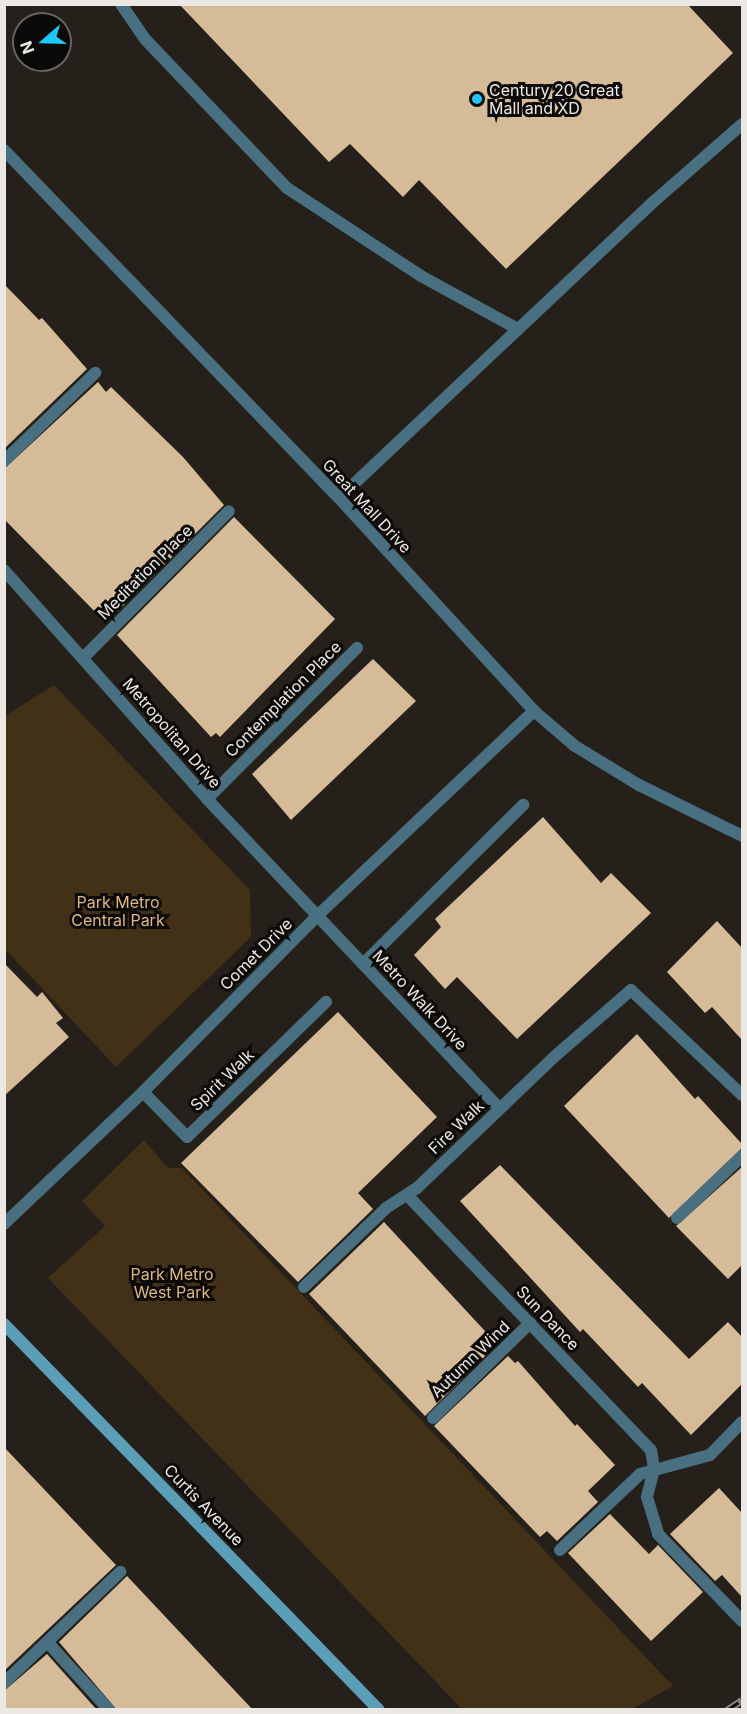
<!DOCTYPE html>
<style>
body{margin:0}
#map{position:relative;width:747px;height:1714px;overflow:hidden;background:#25201a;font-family:Inter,sans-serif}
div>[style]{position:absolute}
.green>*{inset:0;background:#433117}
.building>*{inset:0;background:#d5bb98}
.lane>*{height:12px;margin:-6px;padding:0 6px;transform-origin:6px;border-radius:6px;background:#487080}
.street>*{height:12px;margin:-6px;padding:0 6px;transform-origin:6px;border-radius:6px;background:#487080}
.secondary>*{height:12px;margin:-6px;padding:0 6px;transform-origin:6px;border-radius:6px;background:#5a9eb8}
.rail>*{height:7px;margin-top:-3.5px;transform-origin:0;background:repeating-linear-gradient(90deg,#0c0a08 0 14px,#87837e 0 28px);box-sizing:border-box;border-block:2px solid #87837e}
.dots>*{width:16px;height:16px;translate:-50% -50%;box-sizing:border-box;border:3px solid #0c0a08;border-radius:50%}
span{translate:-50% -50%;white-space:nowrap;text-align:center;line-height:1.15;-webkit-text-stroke:6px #0c0a08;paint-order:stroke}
.poi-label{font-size:16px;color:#ebe8e4}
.left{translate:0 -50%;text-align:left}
.street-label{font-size:16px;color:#ebe8e4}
.park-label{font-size:16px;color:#dfb880}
.frame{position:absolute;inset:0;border:6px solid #ebe8e4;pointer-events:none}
.north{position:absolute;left:12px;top:12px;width:60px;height:60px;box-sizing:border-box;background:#0c0a08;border:2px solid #656360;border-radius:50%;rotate:250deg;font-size:16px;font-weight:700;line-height:24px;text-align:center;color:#ebe8e4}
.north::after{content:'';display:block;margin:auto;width:21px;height:27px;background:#1acafc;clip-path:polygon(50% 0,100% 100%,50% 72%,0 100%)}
</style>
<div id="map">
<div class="green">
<div style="clip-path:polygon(54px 685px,250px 890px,251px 937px,116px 1067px,5px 949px,5px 716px)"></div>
<div style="clip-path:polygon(144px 1140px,168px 1168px,182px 1168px,673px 1686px,632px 1709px,462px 1709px,48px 1278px,105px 1226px,82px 1201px)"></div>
</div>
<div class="building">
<div style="clip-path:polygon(179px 4px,687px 4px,733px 53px,506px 269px,419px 180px,403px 197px,350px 144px,329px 162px)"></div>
<div style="clip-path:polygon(4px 284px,39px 320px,42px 318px,87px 369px,4px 449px)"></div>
<div style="clip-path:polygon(98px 382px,106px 392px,111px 387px,183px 457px,224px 505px,106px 623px,4px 519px,4px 469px)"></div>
<div style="clip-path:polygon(234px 517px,335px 619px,220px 737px,216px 733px,211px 737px,117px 635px)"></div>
<div style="clip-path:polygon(373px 659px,416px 701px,291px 820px,252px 774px)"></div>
<div style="clip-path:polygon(543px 817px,601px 883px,611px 873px,651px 913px,517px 1039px,457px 977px,445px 989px,414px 955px,441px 927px,435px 919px)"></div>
<div style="clip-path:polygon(717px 921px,742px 948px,742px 1040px,712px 1007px,705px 1013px,667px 972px)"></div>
<div style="clip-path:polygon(4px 963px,37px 997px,42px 992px,63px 1018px,56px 1023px,69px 1037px,4px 1096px)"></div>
<div style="clip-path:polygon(338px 1012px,437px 1117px,358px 1193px,373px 1209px,298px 1282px,181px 1163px)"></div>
<div style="clip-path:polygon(637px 1034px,695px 1099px,698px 1096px,742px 1144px,742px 1148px,669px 1218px,564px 1106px)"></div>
<div style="clip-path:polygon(500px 1165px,689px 1359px,728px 1322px,742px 1337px,742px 1384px,691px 1435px,642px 1383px,638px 1387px,583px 1329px,580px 1332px,460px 1201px)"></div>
<div style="clip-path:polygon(742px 1167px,742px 1265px,728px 1279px,676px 1226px)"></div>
<div style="clip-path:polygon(384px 1222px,497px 1344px,425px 1416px,309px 1294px)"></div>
<div style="clip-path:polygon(508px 1356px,515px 1363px,518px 1361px,575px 1426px,577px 1424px,615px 1465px,588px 1491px,598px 1502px,557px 1541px,547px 1531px,540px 1537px,434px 1426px)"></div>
<div style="clip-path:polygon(4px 1447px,116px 1565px,4px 1671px)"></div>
<div style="clip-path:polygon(719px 1488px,742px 1513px,742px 1597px,722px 1575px,715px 1581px,670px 1534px)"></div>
<div style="clip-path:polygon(610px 1514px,649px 1554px,658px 1545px,703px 1592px,651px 1641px,568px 1553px)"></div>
<div style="clip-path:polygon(127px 1576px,253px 1710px,117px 1710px,59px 1642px)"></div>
<div style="clip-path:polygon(47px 1654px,97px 1710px,4px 1710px,4px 1691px)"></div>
</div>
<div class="lane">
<div style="left:121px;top:4px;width:42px;rotate:55.6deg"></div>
<div style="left:145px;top:39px;width:206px;rotate:46.4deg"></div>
<div style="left:287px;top:188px;width:160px;rotate:33.3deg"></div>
<div style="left:421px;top:276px;width:111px;rotate:28.7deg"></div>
<div style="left:4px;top:461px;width:127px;rotate:-44deg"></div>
<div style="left:339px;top:498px;width:429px;rotate:-43.3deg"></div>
<div style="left:651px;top:204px;width:121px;rotate:-41.3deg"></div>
<div style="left:4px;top:570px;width:306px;rotate:48.4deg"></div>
<div style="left:207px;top:799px;width:425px;rotate:46.6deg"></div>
<div style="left:85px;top:656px;width:204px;rotate:-45.2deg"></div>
<div style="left:207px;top:799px;width:213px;rotate:-45.2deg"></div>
<div style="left:363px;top:964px;width:226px;rotate:-44.8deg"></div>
<div style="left:143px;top:1092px;width:63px;rotate:45.6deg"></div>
<div style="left:187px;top:1137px;width:194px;rotate:-44.2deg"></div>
<div style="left:407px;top:1195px;width:353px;rotate:46.3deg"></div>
<div style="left:651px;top:1450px;width:20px;rotate:81deg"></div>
<div style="left:654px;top:1470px;width:28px;rotate:105deg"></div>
<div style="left:647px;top:1497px;width:39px;rotate:73deg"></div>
<div style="left:658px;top:1534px;width:121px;rotate:46deg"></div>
<div style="left:677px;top:1218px;width:90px;rotate:-43.6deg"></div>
<div style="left:304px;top:1287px;width:114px;rotate:-43.9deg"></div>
<div style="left:386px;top:1208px;width:37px;rotate:-33deg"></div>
<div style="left:417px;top:1188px;width:190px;rotate:-43.7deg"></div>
<div style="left:554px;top:1057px;width:102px;rotate:-41deg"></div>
<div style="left:631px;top:990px;width:153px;rotate:43.4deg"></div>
<div style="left:433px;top:1418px;width:136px;rotate:-44.4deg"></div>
<div style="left:560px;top:1550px;width:110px;rotate:-43.5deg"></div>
<div style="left:640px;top:1474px;width:73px;rotate:-15.2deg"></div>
<div style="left:710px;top:1455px;width:46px;rotate:-45.9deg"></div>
<div style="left:49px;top:1644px;width:89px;rotate:47.7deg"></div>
<div style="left:4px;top:1683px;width:161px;rotate:-43.7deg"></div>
</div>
<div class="street">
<div style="left:4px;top:150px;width:483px;rotate:46.1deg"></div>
<div style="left:339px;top:498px;width:289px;rotate:47.5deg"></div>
<div style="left:534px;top:711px;width:54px;rotate:40.5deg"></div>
<div style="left:575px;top:746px;width:75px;rotate:31.4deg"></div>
<div style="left:639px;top:785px;width:115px;rotate:26.3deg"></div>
<div style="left:4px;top:1224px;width:192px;rotate:-43.5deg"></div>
<div style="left:143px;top:1092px;width:247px;rotate:-45.3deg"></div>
<div style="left:317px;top:916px;width:299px;rotate:-43.4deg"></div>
</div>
<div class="secondary">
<div style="left:4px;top:1324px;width:538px;rotate:45.83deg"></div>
</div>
<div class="rail">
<div style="left:727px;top:1710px;width:18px;rotate:-34deg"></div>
</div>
<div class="dots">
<div style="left:477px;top:99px;background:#1acafc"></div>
</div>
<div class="poi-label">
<span class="left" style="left:489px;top:99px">Century 20 Great<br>Mall and XD</span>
</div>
<div class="street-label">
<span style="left:367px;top:506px;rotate:47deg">Great Mall Drive</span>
<span style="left:145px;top:572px;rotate:-45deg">Meditation Place</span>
<span style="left:283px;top:699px;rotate:-45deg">Contemplation Place</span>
<span style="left:172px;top:733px;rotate:49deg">Metropolitan Drive</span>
<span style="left:256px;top:954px;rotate:-45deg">Comet Drive</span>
<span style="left:420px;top:1000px;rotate:47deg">Metro Walk Drive</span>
<span style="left:222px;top:1080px;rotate:-44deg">Spirit Walk</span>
<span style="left:456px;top:1127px;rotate:-44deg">Fire Walk</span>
<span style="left:548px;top:1318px;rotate:46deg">Sun Dance</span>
<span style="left:470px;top:1359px;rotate:-44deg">Autumn Wind</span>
<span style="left:204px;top:1505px;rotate:46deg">Curtis Avenue</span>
</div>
<div class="park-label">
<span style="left:118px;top:911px">Park Metro<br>Central Park</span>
<span style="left:172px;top:1283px">Park Metro<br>West Park</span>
</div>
<div class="frame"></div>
<div class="north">N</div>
</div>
